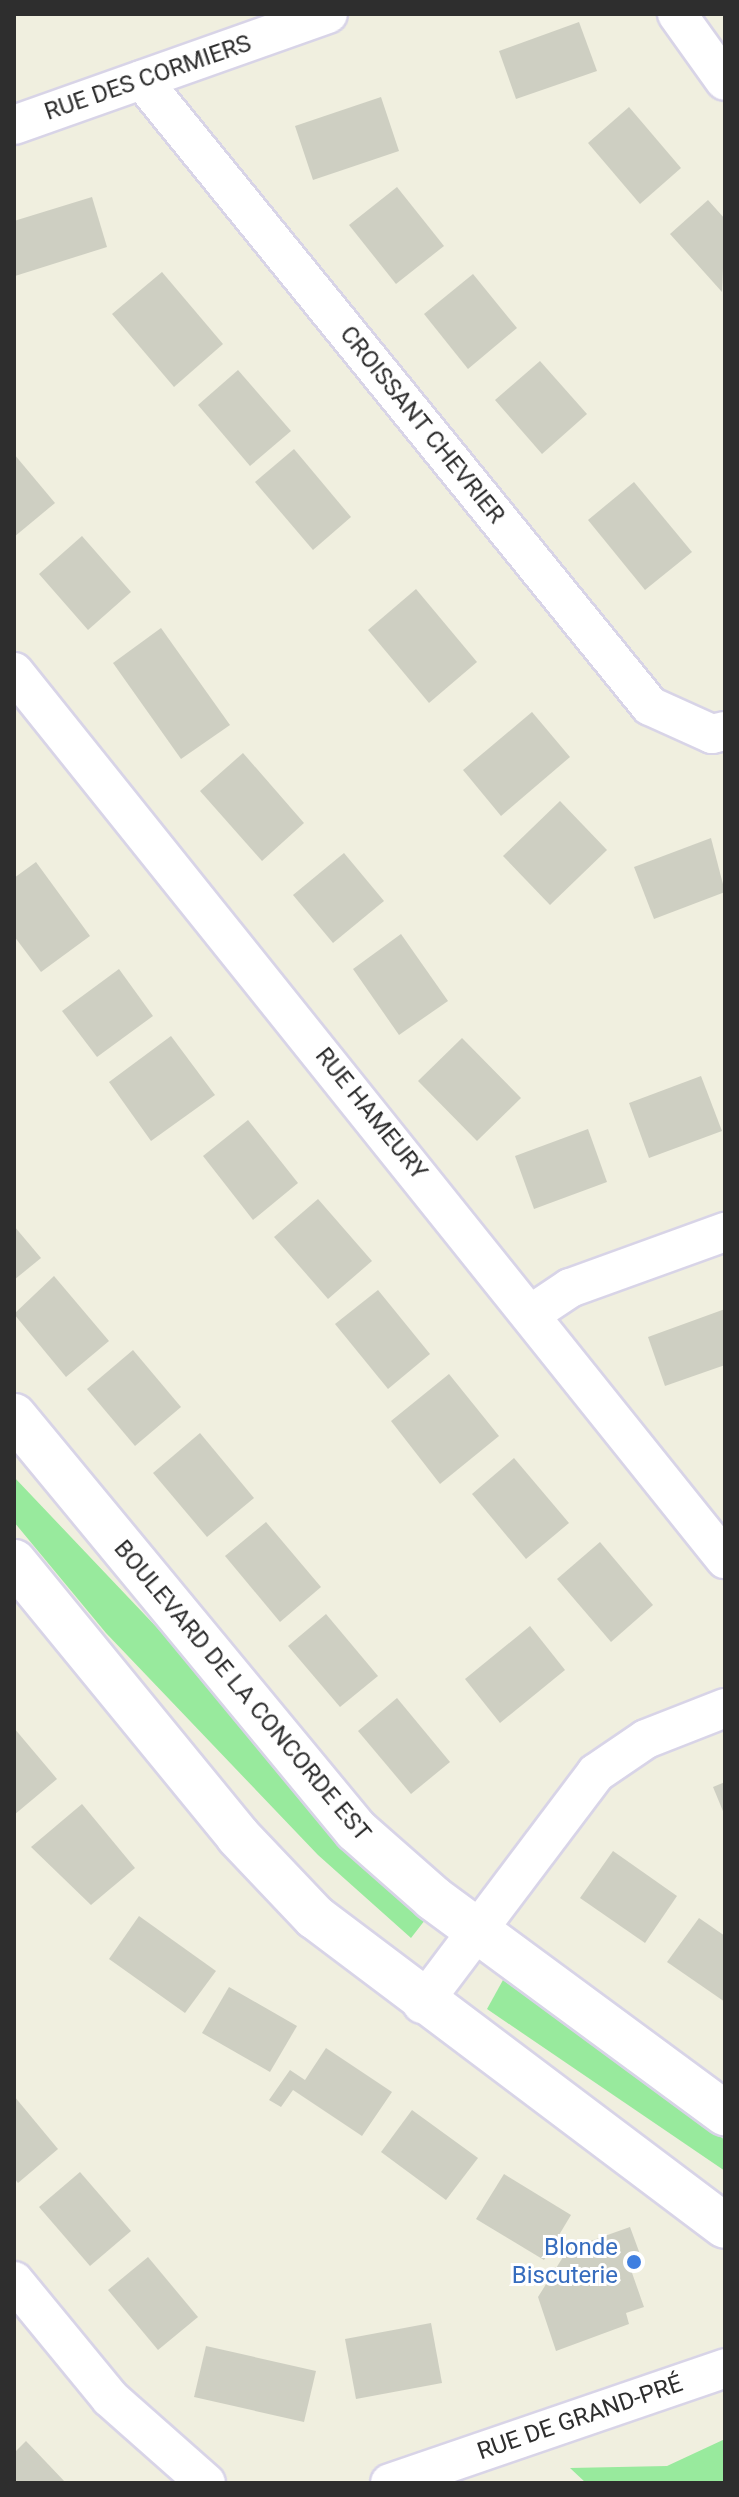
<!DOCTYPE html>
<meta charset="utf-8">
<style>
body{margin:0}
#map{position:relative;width:739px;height:2497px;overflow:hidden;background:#f0efdf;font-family:Roboto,sans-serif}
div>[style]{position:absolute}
.green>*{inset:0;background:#98ea9d}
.building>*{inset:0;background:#cecfc2}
.roads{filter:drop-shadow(2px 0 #d8d4e7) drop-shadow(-2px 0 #d8d4e7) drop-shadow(0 2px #d8d4e7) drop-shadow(0 -2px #d8d4e7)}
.minor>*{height:38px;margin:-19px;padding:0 19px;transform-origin:19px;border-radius:19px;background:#fff}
.tertiary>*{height:44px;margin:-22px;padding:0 22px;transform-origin:22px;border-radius:22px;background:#fff}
.dots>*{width:22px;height:22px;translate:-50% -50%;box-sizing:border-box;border:4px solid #fff;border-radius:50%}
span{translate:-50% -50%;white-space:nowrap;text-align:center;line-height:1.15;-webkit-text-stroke:6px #fff;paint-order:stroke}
.street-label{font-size:24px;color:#2e2e2e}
.shop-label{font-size:24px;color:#366cbe}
.right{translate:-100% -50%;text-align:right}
.frame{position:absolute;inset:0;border:16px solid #2e2e2e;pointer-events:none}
</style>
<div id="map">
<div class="green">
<div style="clip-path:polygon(14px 1477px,164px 1635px,332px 1838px,425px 1920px,411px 1938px,318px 1855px,106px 1633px,14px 1522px)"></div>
<div style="clip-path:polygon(503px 1980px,725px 2140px,725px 2171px,487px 2009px)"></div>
<div style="clip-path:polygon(725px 2439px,725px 2483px,586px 2483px,570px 2468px,667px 2466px)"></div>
</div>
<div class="building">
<div style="clip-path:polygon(579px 22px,597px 71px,516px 99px,499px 51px)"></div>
<div style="clip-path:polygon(381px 97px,399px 151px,313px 180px,295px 126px)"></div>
<div style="clip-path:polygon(629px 107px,681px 168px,640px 204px,588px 143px)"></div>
<div style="clip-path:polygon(397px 187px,444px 246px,396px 284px,349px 225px)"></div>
<div style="clip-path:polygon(92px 197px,107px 247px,15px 276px,14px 221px)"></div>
<div style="clip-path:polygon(708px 200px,725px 219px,722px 292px,670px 234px)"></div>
<div style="clip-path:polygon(162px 272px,223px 344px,174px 387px,112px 314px)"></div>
<div style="clip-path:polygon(473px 274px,517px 328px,468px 369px,424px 314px)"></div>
<div style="clip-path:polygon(540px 361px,587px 414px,542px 454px,495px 400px)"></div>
<div style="clip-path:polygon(238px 370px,291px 431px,250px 466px,198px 405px)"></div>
<div style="clip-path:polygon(294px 449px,351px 517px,313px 550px,255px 482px)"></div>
<div style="clip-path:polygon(14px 454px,55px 503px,14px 537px)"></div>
<div style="clip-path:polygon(634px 482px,692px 552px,645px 590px,588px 520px)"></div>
<div style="clip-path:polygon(82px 536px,131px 592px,88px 630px,39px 574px)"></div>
<div style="clip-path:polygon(416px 589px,477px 662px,429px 703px,368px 630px)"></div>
<div style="clip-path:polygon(161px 628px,230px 725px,181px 759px,113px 663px)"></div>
<div style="clip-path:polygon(532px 712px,570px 757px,501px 816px,463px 770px)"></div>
<div style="clip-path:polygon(243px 753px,304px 823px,262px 861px,200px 791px)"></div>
<div style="clip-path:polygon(560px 801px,607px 850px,550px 905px,503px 856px)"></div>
<div style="clip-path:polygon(711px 838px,725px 892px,654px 919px,634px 867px)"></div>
<div style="clip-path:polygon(344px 853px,384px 901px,333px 943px,293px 895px)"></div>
<div style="clip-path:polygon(36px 862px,90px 936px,41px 972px,14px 936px,14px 878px)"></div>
<div style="clip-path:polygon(401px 934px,448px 1001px,399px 1035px,353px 969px)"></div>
<div style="clip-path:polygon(119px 969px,153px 1016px,97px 1057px,62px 1011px)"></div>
<div style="clip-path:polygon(171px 1036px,215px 1095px,151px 1141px,109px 1082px)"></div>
<div style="clip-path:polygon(462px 1038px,521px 1098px,477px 1141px,418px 1081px)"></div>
<div style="clip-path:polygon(701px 1076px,722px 1131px,649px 1158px,629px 1103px)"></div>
<div style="clip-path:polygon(248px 1120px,298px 1183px,253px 1220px,203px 1156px)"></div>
<div style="clip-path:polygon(588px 1129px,607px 1182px,534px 1209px,515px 1156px)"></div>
<div style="clip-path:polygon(318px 1199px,372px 1261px,328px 1299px,274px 1237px)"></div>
<div style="clip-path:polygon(14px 1226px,41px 1258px,14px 1280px)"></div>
<div style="clip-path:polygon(54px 1276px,109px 1341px,66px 1377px,14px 1314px)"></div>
<div style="clip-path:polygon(378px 1290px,430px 1354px,388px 1389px,335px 1324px)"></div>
<div style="clip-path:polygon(725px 1309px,725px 1365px,665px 1386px,648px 1337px)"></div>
<div style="clip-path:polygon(133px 1350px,181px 1407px,135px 1446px,87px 1389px)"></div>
<div style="clip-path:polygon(449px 1374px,499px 1436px,440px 1484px,391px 1421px)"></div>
<div style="clip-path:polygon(200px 1433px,254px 1498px,207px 1537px,153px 1473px)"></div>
<div style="clip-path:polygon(514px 1458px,569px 1523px,526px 1559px,472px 1494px)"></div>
<div style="clip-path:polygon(266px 1522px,321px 1587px,280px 1622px,225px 1556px)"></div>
<div style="clip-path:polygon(600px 1542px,653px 1605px,611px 1642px,557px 1579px)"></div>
<div style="clip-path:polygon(326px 1614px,378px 1676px,340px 1707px,288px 1646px)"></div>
<div style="clip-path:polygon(530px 1626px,565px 1670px,500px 1723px,465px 1679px)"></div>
<div style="clip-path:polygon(397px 1698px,450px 1762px,411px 1794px,358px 1731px)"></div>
<div style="clip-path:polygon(14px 1728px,57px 1779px,14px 1815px)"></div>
<div style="clip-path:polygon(725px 1782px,725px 1816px,713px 1787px)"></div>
<div style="clip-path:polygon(82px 1804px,135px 1868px,91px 1905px,31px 1847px)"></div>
<div style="clip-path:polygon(613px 1851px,677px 1896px,645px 1943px,580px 1898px)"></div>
<div style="clip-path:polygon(139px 1916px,216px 1971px,185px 2013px,109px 1959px)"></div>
<div style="clip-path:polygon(699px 1918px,725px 1936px,725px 2002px,667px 1962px)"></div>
<div style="clip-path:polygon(229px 1987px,297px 2026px,270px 2072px,202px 2033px)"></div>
<div style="clip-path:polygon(326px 2048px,392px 2092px,362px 2136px,293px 2090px,281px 2107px,269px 2100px,290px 2070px,305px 2080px)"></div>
<div style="clip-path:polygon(14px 2096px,58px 2149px,18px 2183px,14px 2178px)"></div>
<div style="clip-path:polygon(412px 2110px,478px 2158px,446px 2200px,381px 2152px)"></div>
<div style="clip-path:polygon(80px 2172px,131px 2231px,90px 2266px,39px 2207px)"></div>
<div style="clip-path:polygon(504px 2174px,571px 2215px,544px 2260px,476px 2219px)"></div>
<div style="clip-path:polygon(630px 2227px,644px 2265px,631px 2270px,644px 2307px,626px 2313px,629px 2324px,556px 2351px,538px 2297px,568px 2249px)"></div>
<div style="clip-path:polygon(148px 2257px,198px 2317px,158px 2350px,108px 2290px)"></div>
<div style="clip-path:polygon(431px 2323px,442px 2383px,356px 2399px,345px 2339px)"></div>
<div style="clip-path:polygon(206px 2346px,316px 2371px,304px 2422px,194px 2397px)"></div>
<div style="clip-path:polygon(26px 2441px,66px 2483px,14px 2483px,14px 2453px)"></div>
</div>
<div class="roads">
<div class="minor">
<div style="left:677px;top:14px;width:82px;rotate:54.4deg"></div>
<div style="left:142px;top:80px;width:806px;rotate:50.94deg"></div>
<div style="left:650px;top:706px;width:68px;rotate:24.3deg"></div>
<div style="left:712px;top:734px;width:13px;rotate:-13deg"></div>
<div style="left:14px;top:125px;width:333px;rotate:-19.5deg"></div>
<div style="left:14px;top:672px;width:1137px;rotate:51.29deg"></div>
<div style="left:531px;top:1314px;width:47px;rotate:-33.7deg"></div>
<div style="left:570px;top:1288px;width:165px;rotate:-19.9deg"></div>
<div style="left:422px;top:2004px;width:289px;rotate:-53deg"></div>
<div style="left:596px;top:1773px;width:60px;rotate:-34.2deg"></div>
<div style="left:646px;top:1739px;width:85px;rotate:-21.4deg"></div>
<div style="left:14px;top:2281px;width:151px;rotate:50.6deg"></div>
<div style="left:110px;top:2398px;width:128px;rotate:41.5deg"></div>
<div style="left:390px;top:2483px;width:354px;rotate:-18.9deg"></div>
</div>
<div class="tertiary">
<div style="left:14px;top:1416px;width:537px;rotate:50.44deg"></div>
<div style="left:356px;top:1830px;width:103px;rotate:41.4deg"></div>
<div style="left:433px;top:1898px;width:363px;rotate:36.4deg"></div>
<div style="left:14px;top:1562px;width:354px;rotate:50.7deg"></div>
<div style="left:238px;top:1836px;width:112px;rotate:46.5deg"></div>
<div style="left:315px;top:1917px;width:513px;rotate:37deg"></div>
</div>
</div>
<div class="dots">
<div style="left:634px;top:2262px;background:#3f7fe0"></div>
</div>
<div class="street-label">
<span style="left:148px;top:78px;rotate:-19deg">RUE DES CORMIERS</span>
<span style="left:422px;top:425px;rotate:51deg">CROISSANT CHEVRIER</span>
<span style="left:371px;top:1114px;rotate:51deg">RUE HAMEURY</span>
<span style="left:242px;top:1691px;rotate:50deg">BOULEVARD DE LA CONCORDE EST</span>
<span style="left:580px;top:2418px;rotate:-19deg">RUE DE GRAND-PRÉ</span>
</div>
<div class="shop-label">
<span class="right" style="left:618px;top:2262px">Blonde<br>Biscuterie</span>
</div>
<div class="frame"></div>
</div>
